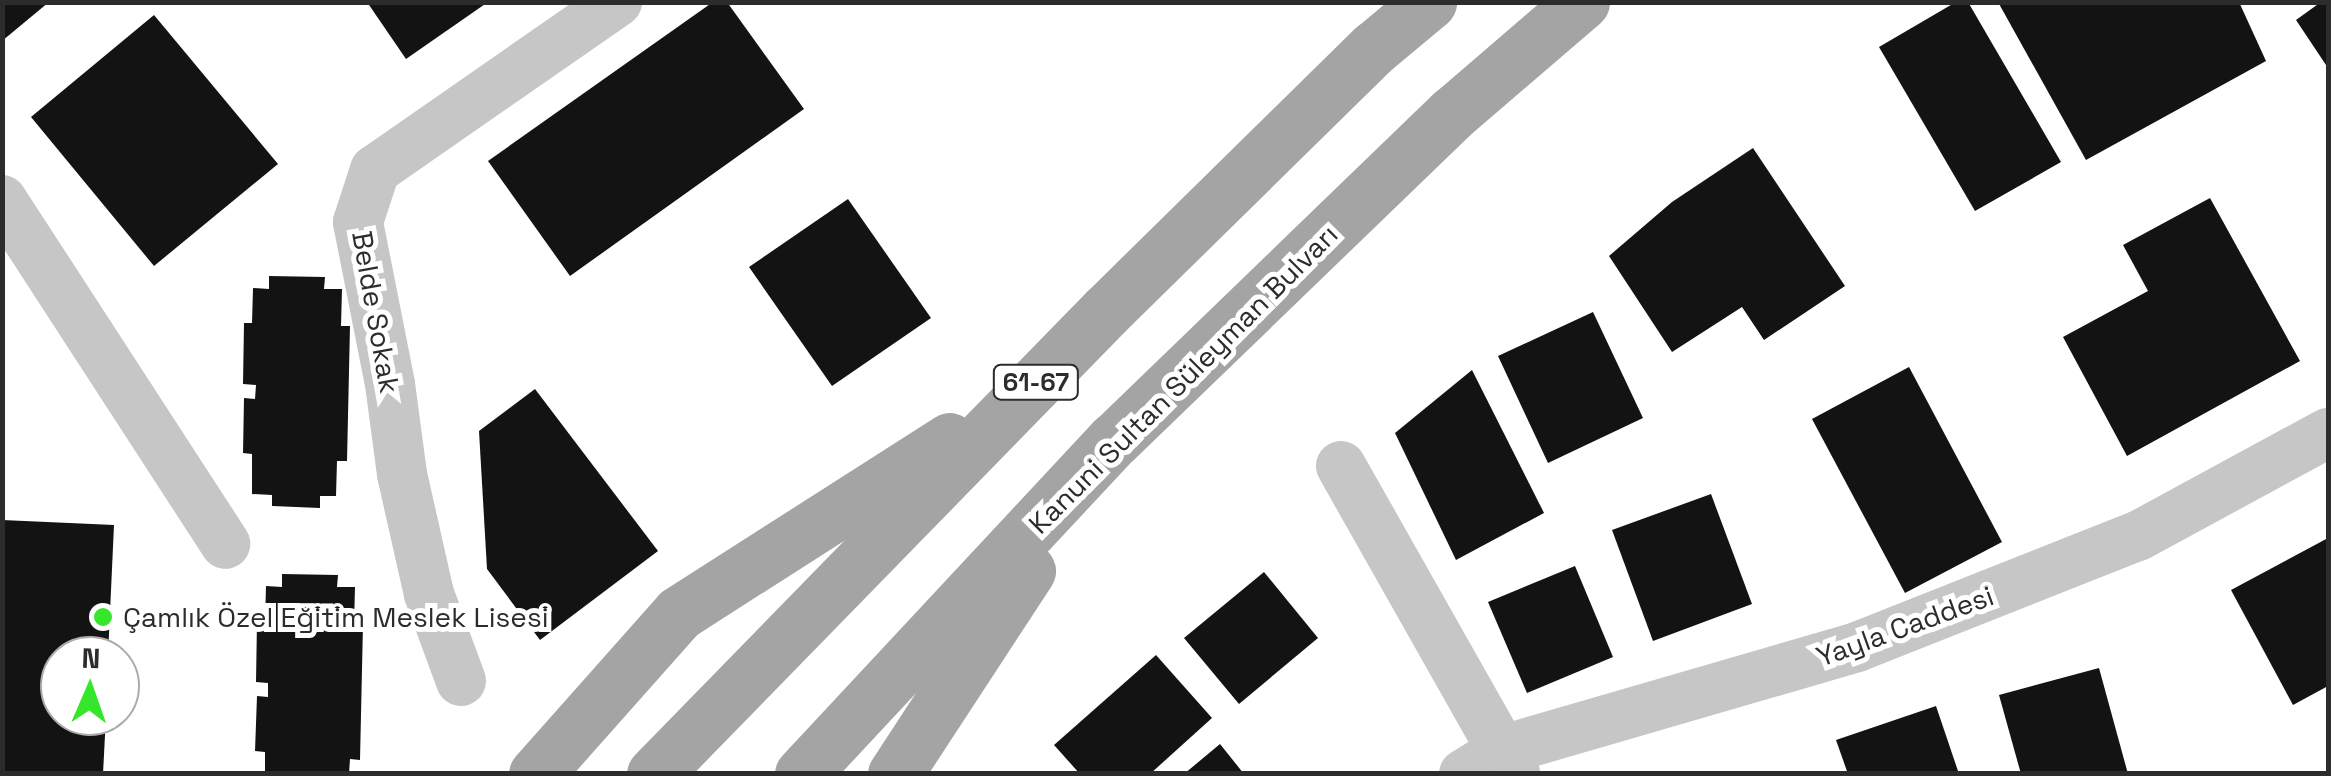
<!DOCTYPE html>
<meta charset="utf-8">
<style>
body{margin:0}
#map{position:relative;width:2331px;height:776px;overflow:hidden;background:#fff;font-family:"Space Grotesk",sans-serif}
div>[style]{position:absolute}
.building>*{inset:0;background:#131313}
.minor>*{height:50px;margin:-25px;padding:0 25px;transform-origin:25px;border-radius:25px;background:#c6c6c6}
.primary>*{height:55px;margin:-27.5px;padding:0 27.5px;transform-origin:27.5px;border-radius:27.5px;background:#a4a4a4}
.dots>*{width:28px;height:28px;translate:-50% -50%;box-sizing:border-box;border:5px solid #fff;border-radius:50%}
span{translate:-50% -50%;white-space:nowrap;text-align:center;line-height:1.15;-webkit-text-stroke:10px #fff;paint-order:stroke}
.shield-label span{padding:2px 8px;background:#fff;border:2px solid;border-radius:8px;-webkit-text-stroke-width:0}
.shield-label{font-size:25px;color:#2c2c2c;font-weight:700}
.street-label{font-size:28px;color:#2c2c2c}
.poi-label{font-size:28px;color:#2c2c2c}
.left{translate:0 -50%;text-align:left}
.frame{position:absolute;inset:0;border:5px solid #2c2c2c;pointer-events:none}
.north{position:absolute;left:40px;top:636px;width:100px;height:100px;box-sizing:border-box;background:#fff;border:2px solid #ababab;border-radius:50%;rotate:2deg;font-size:28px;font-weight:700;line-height:40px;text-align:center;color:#2c2c2c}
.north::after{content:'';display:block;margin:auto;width:35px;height:45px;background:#36e62a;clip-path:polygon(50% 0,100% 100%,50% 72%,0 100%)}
</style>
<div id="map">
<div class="building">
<div style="clip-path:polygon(2px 2px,49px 2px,2px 41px)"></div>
<div style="clip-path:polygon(367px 2px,488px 2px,406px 59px)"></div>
<div style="clip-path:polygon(713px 2px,727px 2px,804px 109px,570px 276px,488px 161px)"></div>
<div style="clip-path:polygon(1956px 2px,1968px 2px,2061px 162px,1975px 211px,1879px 47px)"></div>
<div style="clip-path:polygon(1998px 2px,2239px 2px,2266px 61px,2086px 160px)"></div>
<div style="clip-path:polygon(2321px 2px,2328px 2px,2328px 68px,2296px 20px)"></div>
<div style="clip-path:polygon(154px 15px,278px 164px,154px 266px,31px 117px)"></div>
<div style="clip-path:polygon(1753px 148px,1845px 286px,1764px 340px,1742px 307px,1672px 352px,1609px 256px,1672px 202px)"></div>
<div style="clip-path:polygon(2210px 198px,2300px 361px,2127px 456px,2063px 337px,2148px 291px,2123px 245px)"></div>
<div style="clip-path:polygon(848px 199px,931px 318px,832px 386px,749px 267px)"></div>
<div style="clip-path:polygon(269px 276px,325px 277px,324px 289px,342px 289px,341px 326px,350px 326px,347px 461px,337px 461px,336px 496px,320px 496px,320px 508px,272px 506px,272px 495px,252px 494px,252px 454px,243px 453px,244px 398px,255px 399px,256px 385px,243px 384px,244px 323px,252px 323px,253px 288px,269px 289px)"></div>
<div style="clip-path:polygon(1593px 312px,1643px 418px,1548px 463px,1498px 356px)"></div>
<div style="clip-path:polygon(1909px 367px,2002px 542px,1905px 593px,1812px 419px)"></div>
<div style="clip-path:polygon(1472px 370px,1544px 513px,1456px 560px,1395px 433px)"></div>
<div style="clip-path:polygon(535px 389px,658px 551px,540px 640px,487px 569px,479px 431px)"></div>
<div style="clip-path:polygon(1711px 494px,1752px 604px,1653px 641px,1612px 530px)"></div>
<div style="clip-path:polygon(2px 520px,114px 525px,108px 656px,60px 656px,60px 716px,106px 716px,103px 774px,2px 774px)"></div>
<div style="clip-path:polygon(2328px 538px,2328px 686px,2293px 705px,2231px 590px)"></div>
<div style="clip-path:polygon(1575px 566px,1613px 657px,1527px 693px,1488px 602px)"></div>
<div style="clip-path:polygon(1264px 572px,1318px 638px,1239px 704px,1184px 638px)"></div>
<div style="clip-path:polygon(282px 574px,338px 575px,337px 587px,355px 587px,354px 624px,363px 624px,360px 760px,350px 759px,349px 774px,265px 774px,265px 752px,255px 751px,257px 696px,268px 697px,268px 683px,256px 682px,257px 621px,265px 621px,266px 586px,282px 587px)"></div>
<div style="clip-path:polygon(1156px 655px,1212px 718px,1150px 774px,1080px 774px,1054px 745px)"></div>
<div style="clip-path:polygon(2099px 668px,2128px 774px,2021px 774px,1999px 695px)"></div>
<div style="clip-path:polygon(1936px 706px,1959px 774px,1848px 774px,1836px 740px)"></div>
<div style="clip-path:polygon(1220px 744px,1244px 774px,1184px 774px)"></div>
</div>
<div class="minor">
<div style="left:2px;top:200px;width:410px;rotate:57deg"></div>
<div style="left:1341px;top:466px;width:354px;rotate:60.5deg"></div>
<div style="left:461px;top:681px;width:93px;rotate:-110.2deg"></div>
<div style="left:429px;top:594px;width:123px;rotate:-102.7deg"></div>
<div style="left:402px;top:474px;width:91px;rotate:-97.6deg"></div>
<div style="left:390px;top:384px;width:165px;rotate:-101.2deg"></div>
<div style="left:358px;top:222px;width:55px;rotate:-71.9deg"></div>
<div style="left:375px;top:170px;width:295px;rotate:-34.8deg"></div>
<div style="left:1464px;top:774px;width:46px;rotate:-31.6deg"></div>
<div style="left:1503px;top:750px;width:369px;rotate:-16.2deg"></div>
<div style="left:1857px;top:647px;width:302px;rotate:-21.6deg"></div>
<div style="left:2138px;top:536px;width:216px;rotate:-28.5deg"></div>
</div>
<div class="primary">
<div style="left:536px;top:774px;width:215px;rotate:-48.4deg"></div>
<div style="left:679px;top:613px;width:321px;rotate:-32.6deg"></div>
<div style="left:654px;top:774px;width:648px;rotate:-45.69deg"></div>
<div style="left:1107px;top:310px;width:374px;rotate:-44.5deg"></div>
<div style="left:1374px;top:48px;width:72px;rotate:-39.9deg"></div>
<div style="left:802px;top:774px;width:457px;rotate:-47deg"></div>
<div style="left:1114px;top:440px;width:472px;rotate:-44deg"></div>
<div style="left:1454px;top:112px;width:169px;rotate:-40.7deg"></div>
<div style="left:895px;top:774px;width:243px;rotate:-56.8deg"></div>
</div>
<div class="dots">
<div style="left:103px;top:617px;background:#36e62a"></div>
</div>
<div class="shield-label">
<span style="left:1036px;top:382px">61-67</span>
</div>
<div class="street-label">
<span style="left:376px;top:312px;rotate:80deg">Belde Sokak</span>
<span style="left:1183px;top:379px;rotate:-45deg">Kanuni Sultan Süleyman Bulvarı</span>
<span style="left:1905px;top:626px;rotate:-20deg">Yayla Caddesi</span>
</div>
<div class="poi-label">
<span class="left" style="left:123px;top:617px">Çamlık Özel Eğitim Meslek Lisesi</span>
</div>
<div class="frame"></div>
<div class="north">N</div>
</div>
